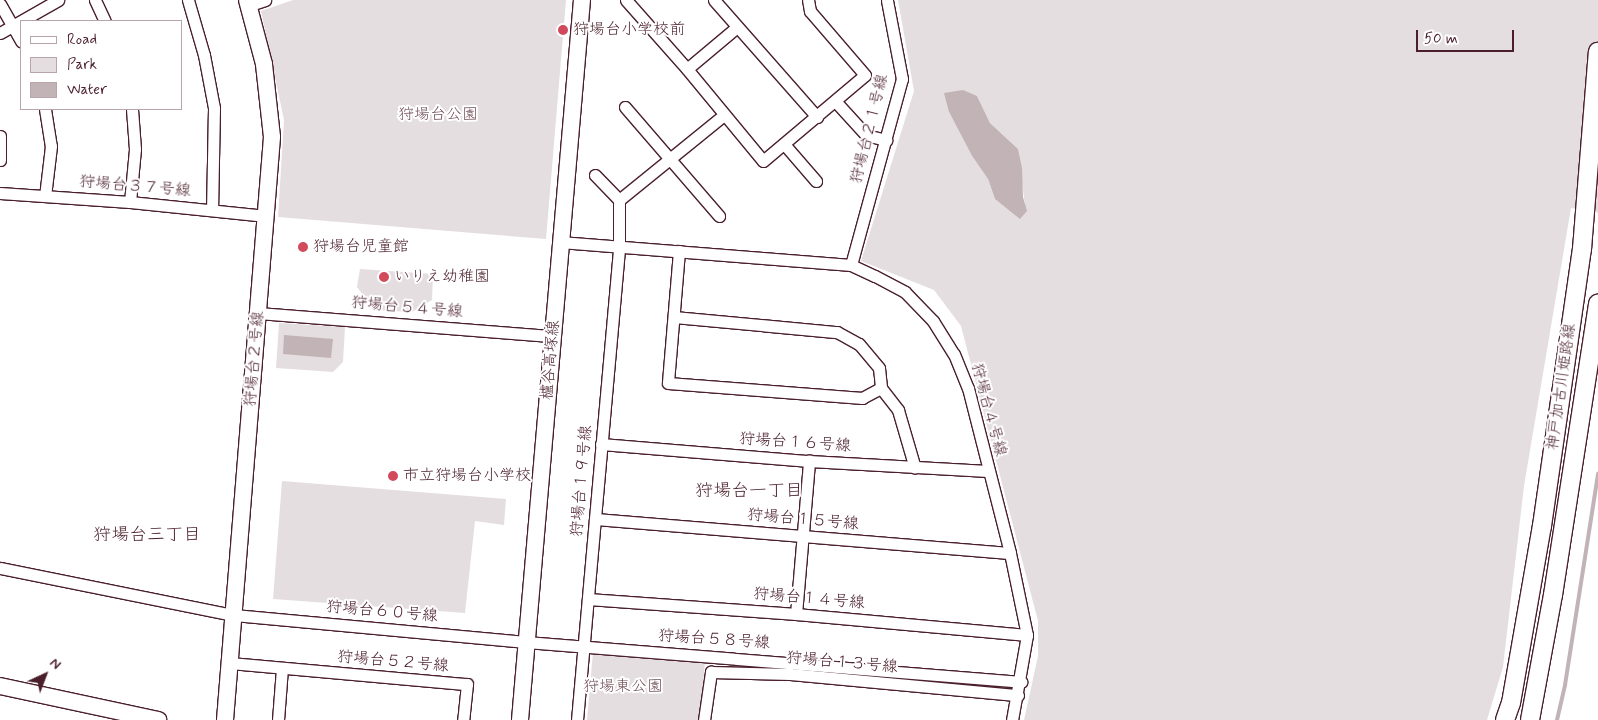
<!DOCTYPE html>
<meta charset="utf-8">
<style>
body{margin:0}
#map{position:relative;width:1598px;height:720px;overflow:hidden;background:#fff;font-family:Mynerve,"Klee One",sans-serif}
div>[style]{position:absolute}
.green>*{inset:0;background:#e5dee0}
.water>*{inset:0;background:#c1b3b6}
.stream>*{height:4px;margin:-2px;padding:0 2px;transform-origin:2px;border-radius:2px;background:#c1b3b6}
.roads{filter:drop-shadow(1px 0 #4a1f2b) drop-shadow(-1px 0 #4a1f2b) drop-shadow(0 1px #4a1f2b) drop-shadow(0 -1px #4a1f2b)}
.street>*{height:11px;margin:-5.5px;padding:0 5.5px;transform-origin:5.5px;border-radius:5.5px;background:#fff}
.secondary>*{height:16px;margin:-8px;padding:0 8px;transform-origin:8px;border-radius:8px;background:#fff}
.primary>*{height:18px;margin:-9px;padding:0 9px;transform-origin:9px;border-radius:9px;background:#fff}
.dots>*{width:14px;height:14px;translate:-50% -50%;box-sizing:border-box;border:2px solid #fff;border-radius:50%}
span{translate:-50% -50%;white-space:nowrap;text-align:center;line-height:1.15;-webkit-text-stroke:4px #fff;paint-order:stroke}
.poi-label{font-size:16px;color:#4a1f2b}
.left{translate:0 -50%;text-align:left}
.park-label{font-size:16px;color:#714f58}
.street-label{font-size:16px;color:#4a1f2b}
.neighbourhood-label{font-size:18px;color:#4a1f2b}
.legend{position:absolute;left:20px;top:20px;width:162px;height:90px;box-sizing:border-box;background:#fff;border:1px solid #b7a5aa;margin:0;padding:6px 9px;list-style:none;font-size:15px;color:#4a1f2b}
.legend li{display:flex;align-items:center;gap:10px;height:25px}
.legend b{width:25px;border:1px solid #b7a5aa}
.north{position:absolute;left:20px;top:650px;width:50px;height:50px;-webkit-text-stroke:4px #fff;paint-order:stroke;rotate:43deg;font-size:14px;font-weight:700;line-height:20px;text-align:center;color:#4a1f2b}
.north::after{content:'';display:block;margin:auto;width:18px;height:22px;background:#4a1f2b;clip-path:polygon(50% 0,100% 100%,50% 72%,0 100%)}
.scale{position:absolute;left:1416px;top:30px;width:98px;height:22px;box-sizing:border-box;border:2px solid #4a1f2b;border-top:0;padding-left:6px;font-size:15px;line-height:18px;white-space:nowrap;color:#4a1f2b;-webkit-text-stroke:4px #fff;paint-order:stroke}
</style>
<div id="map">
<div class="green">
<div style="clip-path:polygon(293px 0,566px 0,546px 239px,278px 217px,284px 120px,261px 11px)"></div>
<div style="clip-path:polygon(evenodd,898px 0,1598px 0,1598px 47px,1579px 172px,1598px 175px,1598px 213px,1571px 208px,1524px 486px,1503px 667px,1487px 720px,1024px 720px,1038px 656px,1038px 621px,961px 326px,934px 290px,861px 261px,914px 91px,898px 0,977px 96px,990px 123px,1018px 149px,1025px 206px,1020px 218px,995px 199px,988px 179px,972px 156px,949px 112px,977px 96px)"></div>
<div style="clip-path:polygon(360px 269px,433px 274px,432px 300px,412px 312px,374px 310px,357px 287px)"></div>
<div style="clip-path:polygon(279px 323px,345px 327px,343px 362px,333px 372px,276px 368px)"></div>
<div style="clip-path:polygon(282px 481px,506px 499px,504px 525px,475px 521px,465px 613px,273px 599px)"></div>
<div style="clip-path:polygon(593px 652px,705px 662px,700px 720px,587px 720px)"></div>
</div>
<div class="water">
<div style="clip-path:polygon(963px 90px,977px 96px,990px 123px,1018px 149px,1022px 168px,1023px 197px,1027px 211px,1020px 219px,995px 199px,988px 179px,972px 156px,949px 112px,944px 93px)"></div>
<div style="clip-path:polygon(284px 335px,333px 339px,331px 358px,283px 354px)"></div>
</div>
<div class="stream">
<div style="left:1557px;top:720px;width:36px;rotate:-77deg"></div>
<div style="left:1565px;top:685px;width:214px;rotate:-81.1deg"></div>
</div>
<div class="roads">
<div class="street">
<div style="left:95px;top:0;width:23px;rotate:65deg"></div>
<div style="left:188px;top:0;width:57px;rotate:73.8deg"></div>
<div style="left:204px;top:55px;width:54px;rotate:79.3deg"></div>
<div style="left:214px;top:108px;width:102px;rotate:91.1deg"></div>
<div style="left:626px;top:0;width:92px;rotate:48.5deg"></div>
<div style="left:714px;top:0;width:156px;rotate:48.6deg"></div>
<div style="left:0;top:4px;width:43px;rotate:60.4deg"></div>
<div style="left:250px;top:5px;width:16px;rotate:-18deg"></div>
<div style="left:737px;top:27px;width:65px;rotate:140deg"></div>
<div style="left:687px;top:69px;width:119px;rotate:50.4deg"></div>
<div style="left:763px;top:161px;width:133px;rotate:-40.1deg"></div>
<div style="left:865px;top:75px;width:84px;rotate:-130.7deg"></div>
<div style="left:810px;top:11px;width:11px;rotate:-100deg"></div>
<div style="left:0;top:33px;width:67px;rotate:-29.6deg"></div>
<div style="left:836px;top:102px;width:45px;rotate:47.7deg"></div>
<div style="left:866px;top:135px;width:21px;rotate:14deg"></div>
<div style="left:625px;top:107px;width:144px;rotate:49.2deg"></div>
<div style="left:45px;top:109px;width:37px;rotate:81deg"></div>
<div style="left:51px;top:146px;width:50px;rotate:96.8deg"></div>
<div style="left:0;top:136px;width:24px;rotate:90deg"></div>
<div style="left:784px;top:144px;width:49px;rotate:49.1deg"></div>
<div style="left:595px;top:175px;width:35px;rotate:46deg"></div>
<div style="left:0;top:193px;width:130px;rotate:4deg"></div>
<div style="left:130px;top:202px;width:137px;rotate:5.9deg"></div>
<div style="left:130px;top:202px;width:53px;rotate:-84.6deg"></div>
<div style="left:135px;top:149px;width:40px;rotate:-94.3deg"></div>
<div style="left:560px;top:242px;width:292px;rotate:4.5deg"></div>
<div style="left:851px;top:265px;width:26px;rotate:25deg"></div>
<div style="left:875px;top:276px;width:34px;rotate:28deg"></div>
<div style="left:905px;top:292px;width:40px;rotate:46deg"></div>
<div style="left:933px;top:321px;width:39px;rotate:58deg"></div>
<div style="left:954px;top:354px;width:37px;rotate:68deg"></div>
<div style="left:968px;top:388px;width:170px;rotate:75.7deg"></div>
<div style="left:1010px;top:553px;width:84px;rotate:78.3deg"></div>
<div style="left:1027px;top:635px;width:86px;rotate:100deg"></div>
<div style="left:679px;top:251px;width:132px;rotate:94.8deg"></div>
<div style="left:668px;top:383px;width:195px;rotate:4.4deg"></div>
<div style="left:862px;top:398px;width:21px;rotate:-28deg"></div>
<div style="left:851px;top:265px;width:193px;rotate:-74.7deg"></div>
<div style="left:902px;top:79px;width:80px;rotate:-100.8deg"></div>
<div style="left:258px;top:313px;width:296px;rotate:4.5deg"></div>
<div style="left:674px;top:317px;width:164px;rotate:5.3deg"></div>
<div style="left:837px;top:332px;width:25px;rotate:29deg"></div>
<div style="left:859px;top:344px;width:31px;rotate:50deg"></div>
<div style="left:879px;top:368px;width:20px;rotate:84deg"></div>
<div style="left:881px;top:388px;width:28px;rotate:52deg"></div>
<div style="left:898px;top:410px;width:60px;rotate:73.7deg"></div>
<div style="left:601px;top:444px;width:209px;rotate:4.7deg"></div>
<div style="left:809px;top:461px;width:179px;rotate:3.2deg"></div>
<div style="left:595px;top:519px;width:416px;rotate:4.7deg"></div>
<div style="left:0;top:568px;width:239px;rotate:11.4deg"></div>
<div style="left:234px;top:615px;width:293px;rotate:5.3deg"></div>
<div style="left:526px;top:642px;width:497px;rotate:4.6deg"></div>
<div style="left:588px;top:599px;width:209px;rotate:4.1deg"></div>
<div style="left:796px;top:614px;width:232px;rotate:5.2deg"></div>
<div style="left:796px;top:614px;width:154px;rotate:-85.1deg"></div>
<div style="left:230px;top:663px;width:238px;rotate:5.1deg"></div>
<div style="left:467px;top:684px;width:36px;rotate:96deg"></div>
<div style="left:278px;top:720px;width:52px;rotate:-85.6deg"></div>
<div style="left:577px;top:720px;width:476px;rotate:-84.9deg"></div>
<div style="left:619px;top:246px;width:46px;rotate:-90deg"></div>
<div style="left:619px;top:200px;width:135px;rotate:-39deg"></div>
<div style="left:704px;top:720px;width:49px;rotate:-81.7deg"></div>
<div style="left:711px;top:672px;width:79px;rotate:1.5deg"></div>
<div style="left:790px;top:674px;width:229px;rotate:5.3deg"></div>
</div>
<div class="secondary">
<div style="left:0;top:686px;width:162px;rotate:12.1deg"></div>
<div style="left:225px;top:720px;width:585px;rotate:-85.39deg"></div>
<div style="left:272px;top:137px;width:73px;rotate:-96.3deg"></div>
<div style="left:264px;top:64px;width:66px;rotate:-104.9deg"></div>
<div style="left:520px;top:720px;width:723px;rotate:-85.08deg"></div>
</div>
<div class="primary">
<div style="left:1505px;top:720px;width:18px;rotate:-71deg"></div>
<div style="left:1511px;top:703px;width:180px;rotate:-80.1deg"></div>
<div style="left:1542px;top:526px;width:280px;rotate:-81.8deg"></div>
<div style="left:1582px;top:249px;width:198px;rotate:-85.4deg"></div>
<div style="left:1530px;top:720px;width:127px;rotate:-79.6deg"></div>
<div style="left:1553px;top:595px;width:295px;rotate:-81.2deg"></div>
</div>
</div>
<div class="dots">
<div style="left:563px;top:30px;background:#d1495b"></div>
<div style="left:303px;top:247px;background:#d1495b"></div>
<div style="left:384px;top:277px;background:#d1495b"></div>
<div style="left:393px;top:476px;background:#d1495b"></div>
</div>
<div class="poi-label">
<span class="left" style="left:573px;top:30px">狩場台小学校前</span>
<span class="left" style="left:313px;top:247px">狩場台児童館</span>
<span class="left" style="left:394px;top:277px">いりえ幼稚園</span>
<span class="left" style="left:403px;top:476px">市立狩場台小学校</span>
</div>
<div class="park-label">
<span style="left:438px;top:115px">狩場台公園</span>
<span style="left:623px;top:687px">狩場東公園</span>
</div>
<div class="street-label">
<span style="left:870px;top:129px;rotate:-76deg">狩場台２１号線</span>
<span style="left:135px;top:187px;rotate:5deg">狩場台３７号線</span>
<span style="left:407px;top:308px;rotate:5deg">狩場台５４号線</span>
<span style="left:255px;top:359px;rotate:-85deg">狩場台２号線</span>
<span style="left:551px;top:360px;rotate:-85deg">櫨谷高塚線</span>
<span style="left:1562px;top:387px;rotate:-82deg">神戸加古川姫路線</span>
<span style="left:988px;top:410px;rotate:75deg">狩場台４号線</span>
<span style="left:795px;top:443px;rotate:4deg">狩場台１６号線</span>
<span style="left:582px;top:481px;rotate:-85deg">狩場台１９号線</span>
<span style="left:803px;top:520px;rotate:5deg">狩場台１５号線</span>
<span style="left:809px;top:599px;rotate:5deg">狩場台１４号線</span>
<span style="left:382px;top:612px;rotate:5deg">狩場台６０号線</span>
<span style="left:714px;top:640px;rotate:4deg">狩場台５８号線</span>
<span style="left:393px;top:662px;rotate:5deg">狩場台５２号線</span>
<span style="left:842px;top:663px;rotate:5deg">狩場台１３号線</span>
</div>
<div class="neighbourhood-label">
<span style="left:749px;top:491px">狩場台一丁目</span>
<span style="left:147px;top:535px">狩場台三丁目</span>
</div>
<ul class="legend">
<li><b style="height:6px;background:#fff"></b>Road</li>
<li><b style="height:14px;background:#e5dee0"></b>Park</li>
<li><b style="height:14px;background:#c1b3b6"></b>Water</li>
</ul>
<div class="north">N</div>
<div class="scale">50 m</div>
</div>
